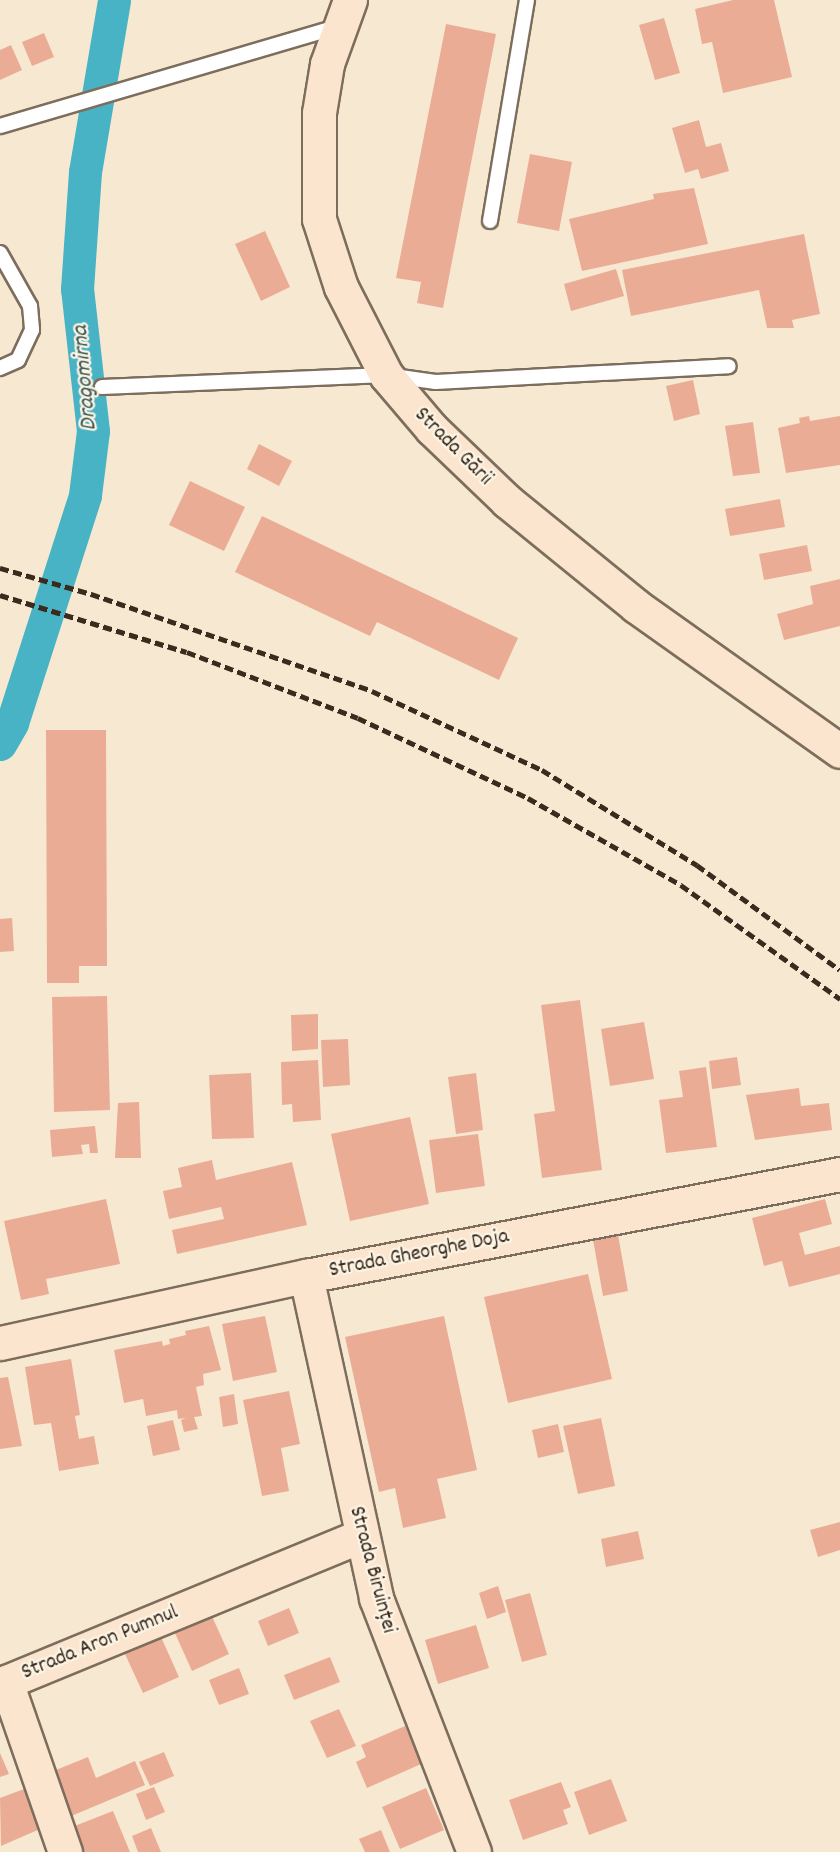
<!DOCTYPE html>
<meta charset="utf-8">
<style>
body{margin:0}
#map{position:relative;width:840px;height:1852px;overflow:hidden;background:#f7e9d1;font-family:Dekko,sans-serif}
div>[style]{position:absolute}
.canal>*{height:33px;margin:-16.5px;padding:0 16.5px;transform-origin:16.5px;border-radius:16.5px;background:#47b3c4}
.building>*{inset:0;background:#ebac95}
.roads{filter:drop-shadow(2px 0 #7d6d5d) drop-shadow(-2px 0 #7d6d5d) drop-shadow(0 2px #7d6d5d) drop-shadow(0 -2px #7d6d5d)}
.lane>*{height:14px;margin:-7px;padding:0 7px;transform-origin:7px;border-radius:7px;background:#fff}
.secondary>*{height:33px;margin:-16.5px;padding:0 16.5px;transform-origin:16.5px;border-radius:16.5px;background:#fbe5cf}
.rail>*{height:4.5px;margin-top:-2.25px;transform-origin:0;background:repeating-linear-gradient(90deg,#3b2a1e 0 9px,transparent 0 13.5px)}
span{translate:-50% -50%;white-space:nowrap;text-align:center;line-height:1.15;-webkit-text-stroke:4.5px #fcf5e5;paint-order:stroke}
.street-label{font-size:22px;color:#3b2a1e}
.water-label{font-size:24px;color:#3f5a58;font-style:italic}
</style>
<div id="map">
<div class="canal">
<div style="left:0;top:744px;width:24px;rotate:-60deg"></div>
<div style="left:12px;top:723px;width:239px;rotate:-72.2deg"></div>
<div style="left:85px;top:495px;width:64px;rotate:-82.9deg"></div>
<div style="left:93px;top:431px;width:143px;rotate:-96.4deg"></div>
<div style="left:77px;top:289px;width:117px;rotate:-86.1deg"></div>
<div style="left:85px;top:172px;width:174px;rotate:-80.4deg"></div>
</div>
<div class="building">
<div style="clip-path:polygon(733px 0,774px 0,792px 77px,723px 93px,712px 42px,702px 44px,695px 9px)"></div>
<div style="clip-path:polygon(664px 18px,680px 73px,655px 80px,639px 25px)"></div>
<div style="clip-path:polygon(446px 24px,496px 34px,443px 308px,417px 303px,421px 282px,396px 278px)"></div>
<div style="clip-path:polygon(44px 33px,54px 57px,32px 66px,22px 42px)"></div>
<div style="clip-path:polygon(11px 45px,22px 70px,0 80px,0 50px)"></div>
<div style="clip-path:polygon(699px 120px,706px 147px,721px 143px,729px 171px,701px 179px,698px 169px,685px 173px,672px 128px)"></div>
<div style="clip-path:polygon(530px 154px,572px 162px,559px 231px,517px 223px)"></div>
<div style="clip-path:polygon(694px 188px,708px 244px,582px 271px,569px 219px,654px 199px,653px 194px)"></div>
<div style="clip-path:polygon(265px 231px,290px 287px,261px 301px,235px 244px)"></div>
<div style="clip-path:polygon(804px 234px,820px 314px,792px 320px,794px 328px,767px 328px,759px 290px,631px 316px,622px 270px)"></div>
<div style="clip-path:polygon(616px 269px,624px 296px,571px 311px,564px 284px)"></div>
<div style="clip-path:polygon(693px 380px,700px 414px,674px 421px,666px 386px)"></div>
<div style="clip-path:polygon(809px 416px,810px 421px,840px 416px,840px 465px,786px 473px,778px 428px,800px 423px,799px 418px)"></div>
<div style="clip-path:polygon(753px 422px,760px 473px,733px 476px,725px 426px)"></div>
<div style="clip-path:polygon(259px 444px,292px 461px,279px 486px,247px 469px)"></div>
<div style="clip-path:polygon(190px 481px,245px 507px,224px 551px,169px 525px)"></div>
<div style="clip-path:polygon(780px 499px,785px 527px,730px 536px,725px 509px)"></div>
<div style="clip-path:polygon(262px 516px,518px 638px,499px 680px,377px 622px,370px 636px,235px 572px)"></div>
<div style="clip-path:polygon(807px 545px,812px 571px,764px 580px,759px 554px)"></div>
<div style="clip-path:polygon(840px 579px,840px 626px,784px 640px,777px 614px,813px 604px,810px 586px)"></div>
<div style="clip-path:polygon(46px 730px,106px 730px,107px 966px,79px 966px,79px 983px,47px 983px)"></div>
<div style="clip-path:polygon(12px 918px,14px 951px,0 952px,0 919px)"></div>
<div style="clip-path:polygon(107px 996px,110px 1110px,54px 1112px,52px 997px)"></div>
<div style="clip-path:polygon(580px 1000px,602px 1170px,542px 1178px,534px 1114px,555px 1111px,541px 1005px)"></div>
<div style="clip-path:polygon(318px 1014px,318px 1049px,292px 1051px,291px 1015px)"></div>
<div style="clip-path:polygon(644px 1022px,654px 1079px,610px 1086px,601px 1029px)"></div>
<div style="clip-path:polygon(348px 1039px,350px 1085px,323px 1087px,321px 1040px)"></div>
<div style="clip-path:polygon(737px 1057px,741px 1085px,712px 1089px,709px 1061px)"></div>
<div style="clip-path:polygon(318px 1060px,321px 1120px,293px 1122px,292px 1104px,282px 1105px,281px 1062px)"></div>
<div style="clip-path:polygon(706px 1067px,717px 1147px,666px 1153px,659px 1100px,683px 1097px,679px 1071px)"></div>
<div style="clip-path:polygon(251px 1073px,254px 1138px,212px 1139px,209px 1075px)"></div>
<div style="clip-path:polygon(476px 1073px,483px 1130px,456px 1134px,448px 1077px)"></div>
<div style="clip-path:polygon(799px 1088px,801px 1106px,829px 1103px,832px 1130px,755px 1140px,746px 1095px)"></div>
<div style="clip-path:polygon(139px 1102px,141px 1158px,115px 1158px,118px 1103px)"></div>
<div style="clip-path:polygon(410px 1117px,429px 1204px,350px 1221px,331px 1134px)"></div>
<div style="clip-path:polygon(95px 1126px,98px 1153px,90px 1153px,89px 1144px,81px 1145px,83px 1154px,52px 1157px,50px 1130px)"></div>
<div style="clip-path:polygon(478px 1134px,485px 1186px,436px 1193px,429px 1140px)"></div>
<div style="clip-path:polygon(212px 1160px,216px 1180px,292px 1162px,307px 1225px,177px 1254px,172px 1230px,224px 1219px,221px 1207px,169px 1219px,163px 1191px,182px 1187px,178px 1168px)"></div>
<div style="clip-path:polygon(106px 1199px,120px 1264px,46px 1279px,49px 1294px,21px 1300px,4px 1221px)"></div>
<div style="clip-path:polygon(825px 1199px,832px 1224px,799px 1233px,805px 1255px,840px 1246px,840px 1274px,789px 1287px,782px 1261px,764px 1266px,752px 1218px)"></div>
<div style="clip-path:polygon(617px 1229px,628px 1291px,603px 1296px,592px 1234px)"></div>
<div style="clip-path:polygon(588px 1274px,612px 1379px,508px 1403px,484px 1297px)"></div>
<div style="clip-path:polygon(265px 1316px,277px 1372px,233px 1381px,222px 1324px)"></div>
<div style="clip-path:polygon(444px 1316px,477px 1470px,437px 1479px,446px 1518px,403px 1528px,395px 1488px,379px 1492px,345px 1337px)"></div>
<div style="clip-path:polygon(209px 1326px,221px 1370px,203px 1374px,204px 1385px,196px 1387px,202px 1416px,194px 1417px,198px 1429px,184px 1432px,181px 1420px,186px 1418px,178px 1419px,177px 1410px,146px 1416px,143px 1399px,124px 1403px,114px 1350px,162px 1341px,163px 1346px,170px 1344px,169px 1339px,186px 1335px,185px 1331px)"></div>
<div style="clip-path:polygon(71px 1359px,80px 1415px,75px 1416px,79px 1439px,94px 1436px,99px 1464px,59px 1471px,51px 1423px,34px 1425px,25px 1367px)"></div>
<div style="clip-path:polygon(8px 1377px,22px 1446px,0 1449px,0 1378px)"></div>
<div style="clip-path:polygon(289px 1391px,300px 1444px,281px 1448px,289px 1491px,262px 1496px,243px 1400px)"></div>
<div style="clip-path:polygon(234px 1394px,238px 1424px,223px 1427px,219px 1397px)"></div>
<div style="clip-path:polygon(601px 1418px,615px 1486px,578px 1494px,563px 1426px)"></div>
<div style="clip-path:polygon(173px 1420px,180px 1450px,153px 1456px,147px 1426px)"></div>
<div style="clip-path:polygon(558px 1424px,564px 1452px,538px 1458px,532px 1430px)"></div>
<div style="clip-path:polygon(840px 1522px,840px 1550px,818px 1557px,810px 1530px)"></div>
<div style="clip-path:polygon(638px 1531px,644px 1559px,606px 1567px,601px 1539px)"></div>
<div style="clip-path:polygon(498px 1586px,506px 1612px,487px 1619px,479px 1593px)"></div>
<div style="clip-path:polygon(530px 1593px,547px 1655px,522px 1662px,505px 1600px)"></div>
<div style="clip-path:polygon(289px 1608px,299px 1633px,268px 1646px,258px 1621px)"></div>
<div style="clip-path:polygon(211px 1614px,229px 1654px,192px 1671px,174px 1631px)"></div>
<div style="clip-path:polygon(476px 1625px,489px 1668px,438px 1684px,425px 1640px)"></div>
<div style="clip-path:polygon(161px 1637px,179px 1677px,143px 1693px,125px 1654px)"></div>
<div style="clip-path:polygon(330px 1657px,340px 1682px,294px 1700px,284px 1675px)"></div>
<div style="clip-path:polygon(239px 1668px,249px 1694px,219px 1705px,209px 1680px)"></div>
<div style="clip-path:polygon(339px 1709px,356px 1746px,327px 1758px,310px 1721px)"></div>
<div style="clip-path:polygon(405px 1726px,421px 1764px,367px 1788px,356px 1762px,366px 1757px,361px 1745px)"></div>
<div style="clip-path:polygon(164px 1752px,174px 1776px,150px 1786px,139px 1762px)"></div>
<div style="clip-path:polygon(0 1753px,9px 1774px,0 1777px)"></div>
<div style="clip-path:polygon(88px 1757px,96px 1778px,135px 1761px,145px 1785px,69px 1817px,51px 1772px)"></div>
<div style="clip-path:polygon(611px 1779px,627px 1821px,589px 1835px,574px 1792px)"></div>
<div style="clip-path:polygon(561px 1782px,571px 1807px,563px 1810px,568px 1824px,523px 1840px,509px 1800px)"></div>
<div style="clip-path:polygon(154px 1787px,165px 1812px,146px 1820px,136px 1794px)"></div>
<div style="clip-path:polygon(426px 1788px,444px 1830px,400px 1849px,382px 1807px)"></div>
<div style="clip-path:polygon(24px 1789px,40px 1829px,1px 1846px,0 1798px)"></div>
<div style="clip-path:polygon(113px 1811px,130px 1852px,82px 1852px,72px 1827px)"></div>
<div style="clip-path:polygon(151px 1828px,161px 1852px,138px 1852px,132px 1836px)"></div>
<div style="clip-path:polygon(381px 1830px,390px 1852px,365px 1852px,359px 1839px)"></div>
</div>
<div class="roads">
<div class="lane">
<div style="left:0;top:126px;width:351px;rotate:-16.4deg"></div>
<div style="left:490px;top:221px;width:224px;rotate:-80.5deg"></div>
<div style="left:0;top:253px;width:61px;rotate:60.5deg"></div>
<div style="left:30px;top:306px;width:24px;rotate:85deg"></div>
<div style="left:32px;top:330px;width:33px;rotate:115deg"></div>
<div style="left:18px;top:360px;width:20px;rotate:156deg"></div>
<div style="left:102px;top:387px;width:284px;rotate:-2.4deg"></div>
<div style="left:386px;top:375px;width:50px;rotate:8deg"></div>
<div style="left:436px;top:382px;width:293px;rotate:-3.1deg"></div>
</div>
<div class="secondary">
<div style="left:350px;top:0;width:68px;rotate:109.8deg"></div>
<div style="left:327px;top:64px;width:50px;rotate:99.3deg"></div>
<div style="left:319px;top:113px;width:106px;rotate:90deg"></div>
<div style="left:319px;top:219px;width:71px;rotate:72.1deg"></div>
<div style="left:341px;top:287px;width:99px;rotate:62.9deg"></div>
<div style="left:386px;top:375px;width:71px;rotate:49.6deg"></div>
<div style="left:432px;top:429px;width:104px;rotate:43.8deg"></div>
<div style="left:507px;top:501px;width:166px;rotate:39.1deg"></div>
<div style="left:636px;top:606px;width:250px;rotate:35.4deg"></div>
<div style="left:306px;top:1276px;width:330px;rotate:77.7deg"></div>
<div style="left:376px;top:1598px;width:272px;rotate:68.9deg"></div>
<div style="left:0;top:1343px;width:313px;rotate:-12.4deg"></div>
<div style="left:306px;top:1276px;width:544px;rotate:-10.81deg"></div>
<div style="left:65px;top:1852px;width:180px;rotate:-109.1deg"></div>
<div style="left:6px;top:1682px;width:384px;rotate:-22.4deg"></div>
</div>
</div>
<div class="rail">
<div style="left:0;top:568px;width:95px;rotate:15.9deg"></div>
<div style="left:91px;top:594px;width:297px;rotate:19deg"></div>
<div style="left:372px;top:691px;width:187px;rotate:24.9deg"></div>
<div style="left:542px;top:770px;width:182px;rotate:31.5deg"></div>
<div style="left:697px;top:865px;width:177px;rotate:36.3deg"></div>
<div style="left:0;top:595px;width:195px;rotate:17deg"></div>
<div style="left:187px;top:652px;width:183px;rotate:21.1deg"></div>
<div style="left:358px;top:718px;width:188px;rotate:25.2deg"></div>
<div style="left:528px;top:798px;width:176px;rotate:29.6deg"></div>
<div style="left:681px;top:885px;width:196px;rotate:35.6deg"></div>
</div>
<div class="street-label">
<span style="left:453px;top:447px;rotate:45deg">Strada Gării</span>
<span style="left:419px;top:1254px;rotate:-11deg">Strada Gheorghe Doja</span>
<span style="left:372px;top:1570px;rotate:75deg">Strada Biruinței</span>
<span style="left:100px;top:1643px;rotate:-22deg">Strada Aron Pumnul</span>
</div>
<div class="water-label">
<span style="left:86px;top:378px;rotate:-95deg">Dragomirna</span>
</div>
</div>
